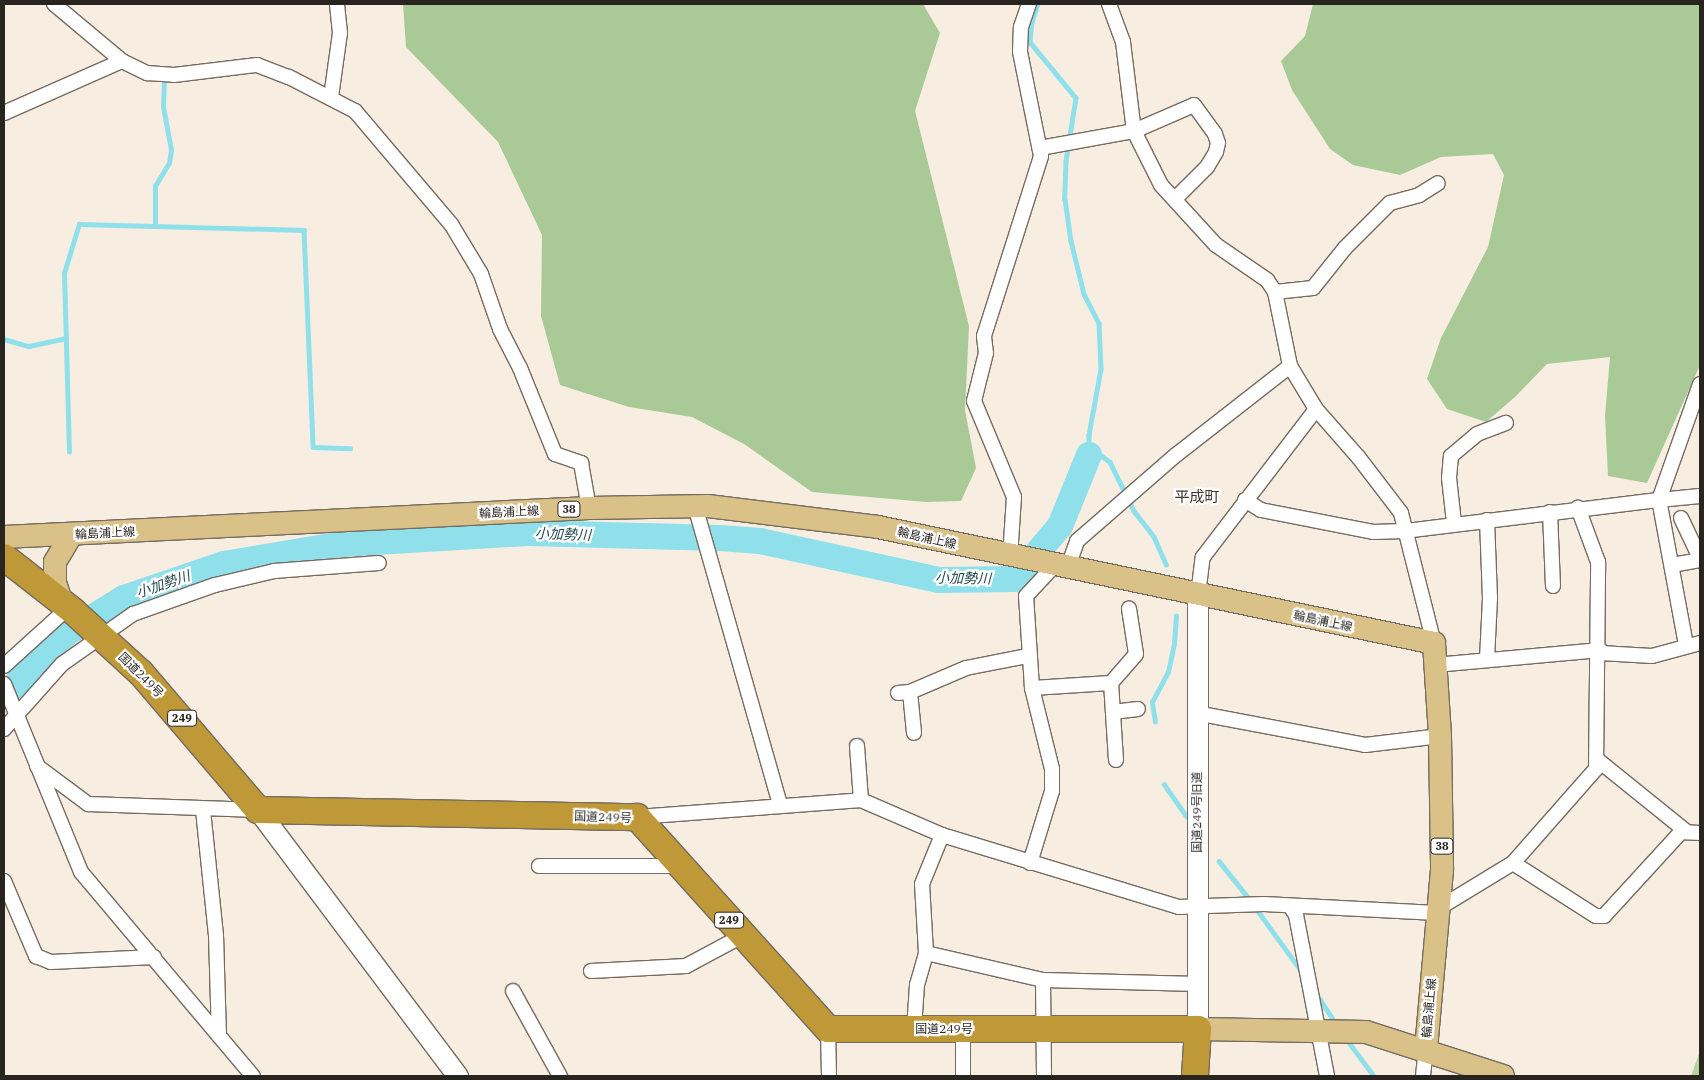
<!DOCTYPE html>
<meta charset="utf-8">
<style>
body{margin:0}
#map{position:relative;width:1704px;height:1080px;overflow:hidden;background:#f7eee1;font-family:"IBM Plex Serif","Noto Sans JP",serif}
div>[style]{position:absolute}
.green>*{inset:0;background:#b3d4a0}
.forest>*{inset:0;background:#a9ca96}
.stream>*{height:4.5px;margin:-2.25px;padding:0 2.25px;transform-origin:2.25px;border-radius:2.25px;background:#90e0eb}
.river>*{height:26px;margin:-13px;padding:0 13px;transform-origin:13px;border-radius:13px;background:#90e0eb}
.roads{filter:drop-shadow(1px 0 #746c61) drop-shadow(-1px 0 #746c61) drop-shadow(0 1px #746c61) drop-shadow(0 -1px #746c61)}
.street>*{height:14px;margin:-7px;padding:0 7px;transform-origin:7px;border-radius:7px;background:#fff}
.secondary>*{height:20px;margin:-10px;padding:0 10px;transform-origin:10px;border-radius:10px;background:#fff}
.primary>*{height:22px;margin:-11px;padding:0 11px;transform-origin:11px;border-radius:11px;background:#d9c188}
.highway>*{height:26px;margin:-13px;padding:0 13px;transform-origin:13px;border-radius:13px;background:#bf9838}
span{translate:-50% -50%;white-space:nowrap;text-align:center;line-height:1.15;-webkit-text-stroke:4.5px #fff;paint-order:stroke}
.shield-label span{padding:1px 4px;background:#fff;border:1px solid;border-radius:4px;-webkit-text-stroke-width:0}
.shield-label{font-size:11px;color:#282520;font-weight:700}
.street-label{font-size:12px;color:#282520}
.water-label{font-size:14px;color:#22484c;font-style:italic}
.quarter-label{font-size:15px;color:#3c352b}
.frame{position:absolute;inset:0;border:5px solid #282520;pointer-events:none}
</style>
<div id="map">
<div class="green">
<div style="clip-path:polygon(1700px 1051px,1700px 1076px,1691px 1076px)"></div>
</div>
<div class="forest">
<div style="clip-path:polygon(403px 4px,923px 4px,940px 33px,915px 111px,969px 326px,965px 410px,976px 468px,961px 501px,926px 502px,812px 492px,744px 444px,692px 417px,629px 407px,560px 385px,541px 316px,542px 235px,498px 142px,406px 47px)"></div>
<div style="clip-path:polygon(1313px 4px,1700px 4px,1700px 365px,1647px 483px,1608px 476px,1605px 416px,1610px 357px,1547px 364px,1515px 397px,1486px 422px,1447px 409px,1427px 379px,1441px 338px,1488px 247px,1504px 175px,1493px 154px,1441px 157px,1400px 175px,1353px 165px,1330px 149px,1292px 90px,1281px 61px,1305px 36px)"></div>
</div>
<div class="stream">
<div style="left:1038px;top:4px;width:19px;rotate:108deg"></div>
<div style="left:1032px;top:22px;width:20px;rotate:96deg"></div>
<div style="left:1030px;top:42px;width:72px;rotate:50.6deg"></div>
<div style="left:1076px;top:98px;width:64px;rotate:99deg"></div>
<div style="left:1066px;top:161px;width:38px;rotate:92deg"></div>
<div style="left:1065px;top:199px;width:42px;rotate:81.9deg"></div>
<div style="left:1071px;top:241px;width:55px;rotate:76.2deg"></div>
<div style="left:1084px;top:294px;width:33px;rotate:63deg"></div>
<div style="left:1099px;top:323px;width:46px;rotate:87.5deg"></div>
<div style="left:1101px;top:369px;width:67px;rotate:100.3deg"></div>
<div style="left:1089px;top:435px;width:20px;rotate:90deg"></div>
<div style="left:1089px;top:455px;width:2px;rotate:-90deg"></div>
<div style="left:1089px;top:453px;width:9px"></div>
<div style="left:1098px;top:453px;width:15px;rotate:37deg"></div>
<div style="left:1110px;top:462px;width:55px;rotate:63.9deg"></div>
<div style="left:1134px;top:511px;width:33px;rotate:52deg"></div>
<div style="left:1154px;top:537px;width:30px;rotate:66deg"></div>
<div style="left:155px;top:226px;width:40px;rotate:-90deg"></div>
<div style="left:155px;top:186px;width:27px;rotate:-59deg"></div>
<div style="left:169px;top:163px;width:13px;rotate:-81deg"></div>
<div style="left:171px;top:150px;width:44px;rotate:-100.5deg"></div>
<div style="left:163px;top:107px;width:25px;rotate:-88deg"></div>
<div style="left:4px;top:339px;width:26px;rotate:16deg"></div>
<div style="left:29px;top:346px;width:38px;rotate:-12deg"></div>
<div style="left:69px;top:452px;width:179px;rotate:-91.6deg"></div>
<div style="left:64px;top:273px;width:51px;rotate:-73deg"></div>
<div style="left:79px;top:224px;width:225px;rotate:1.5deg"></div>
<div style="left:304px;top:230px;width:217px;rotate:87.6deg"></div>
<div style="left:313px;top:447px;width:37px;rotate:2deg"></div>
<div style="left:1155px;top:722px;width:20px;rotate:-99deg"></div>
<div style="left:1152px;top:702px;width:34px;rotate:-62deg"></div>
<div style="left:1168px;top:672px;width:29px;rotate:-78deg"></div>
<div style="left:1174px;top:644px;width:28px;rotate:-86deg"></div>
<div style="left:1164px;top:784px;width:39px;rotate:55deg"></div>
<div style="left:1219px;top:861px;width:51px;rotate:51.3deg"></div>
<div style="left:1255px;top:907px;width:80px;rotate:54.1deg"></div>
<div style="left:1316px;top:993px;width:31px;rotate:57deg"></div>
<div style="left:1348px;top:1041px;width:44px;rotate:53.4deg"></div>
</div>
<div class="river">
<div style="left:4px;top:696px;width:89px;rotate:-45deg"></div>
<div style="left:67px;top:633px;width:67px;rotate:-31.6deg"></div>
<div style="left:124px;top:598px;width:106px;rotate:-18.8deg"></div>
<div style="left:224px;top:564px;width:120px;rotate:-9.6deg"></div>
<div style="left:342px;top:544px;width:185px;rotate:-3.4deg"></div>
<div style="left:527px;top:533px;width:193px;rotate:1.5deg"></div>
<div style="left:720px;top:538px;width:40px;rotate:4.3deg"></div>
<div style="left:760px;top:541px;width:183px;rotate:12.3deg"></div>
<div style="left:939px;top:580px;width:76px;rotate:-0.8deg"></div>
<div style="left:1015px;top:579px;width:70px;rotate:-49.7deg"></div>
<div style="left:1060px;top:526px;width:77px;rotate:-67.8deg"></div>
</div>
<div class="roads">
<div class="street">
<div style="left:54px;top:4px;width:89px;rotate:40deg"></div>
<div style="left:122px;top:61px;width:28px;rotate:26deg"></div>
<div style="left:147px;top:73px;width:27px;rotate:4deg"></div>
<div style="left:174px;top:75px;width:84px;rotate:-6.9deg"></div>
<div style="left:257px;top:65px;width:34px;rotate:21deg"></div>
<div style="left:289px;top:77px;width:74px;rotate:27.3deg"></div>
<div style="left:355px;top:111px;width:148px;rotate:49.7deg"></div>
<div style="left:451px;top:224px;width:58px;rotate:59deg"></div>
<div style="left:481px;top:274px;width:58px;rotate:70.9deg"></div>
<div style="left:500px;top:329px;width:44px;rotate:62.9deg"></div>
<div style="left:520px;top:368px;width:93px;rotate:67.9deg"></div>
<div style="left:555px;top:454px;width:28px;rotate:19deg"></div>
<div style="left:581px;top:463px;width:46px;rotate:79.9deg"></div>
<div style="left:1109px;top:4px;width:40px;rotate:69.8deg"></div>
<div style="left:1123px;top:42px;width:90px;rotate:83deg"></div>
<div style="left:1134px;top:131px;width:60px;rotate:63.4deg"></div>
<div style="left:1161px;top:185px;width:81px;rotate:47.5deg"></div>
<div style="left:1216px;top:245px;width:62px;rotate:34.5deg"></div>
<div style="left:1267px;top:280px;width:14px;rotate:56deg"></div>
<div style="left:1275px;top:292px;width:76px;rotate:78.5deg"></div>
<div style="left:1290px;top:366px;width:50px;rotate:58.8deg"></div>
<div style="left:1316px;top:409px;width:65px;rotate:48.7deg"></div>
<div style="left:1359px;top:458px;width:69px;rotate:52.6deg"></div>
<div style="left:1401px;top:513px;width:134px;rotate:75.8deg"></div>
<div style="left:331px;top:97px;width:65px;rotate:-82deg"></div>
<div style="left:340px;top:33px;width:29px;rotate:-96deg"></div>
<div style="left:4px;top:113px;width:129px;rotate:-23.8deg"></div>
<div style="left:1040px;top:148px;width:96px;rotate:-10.3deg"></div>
<div style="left:1134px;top:131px;width:65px;rotate:-23.4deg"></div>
<div style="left:1194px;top:105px;width:36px;rotate:54deg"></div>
<div style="left:1215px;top:134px;width:9px;rotate:72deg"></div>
<div style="left:1218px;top:143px;width:9px;rotate:103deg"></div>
<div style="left:1216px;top:152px;width:17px;rotate:121deg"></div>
<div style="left:1207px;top:167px;width:45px;rotate:135deg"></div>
<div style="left:1275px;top:292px;width:38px;rotate:-6deg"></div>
<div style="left:1313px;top:288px;width:51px;rotate:-51.3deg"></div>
<div style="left:1345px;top:248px;width:64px;rotate:-45deg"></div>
<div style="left:1390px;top:203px;width:30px;rotate:-15deg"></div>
<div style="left:1419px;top:195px;width:22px;rotate:-32deg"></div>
<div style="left:1245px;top:500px;width:19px;rotate:32deg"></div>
<div style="left:1261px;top:510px;width:114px;rotate:11.1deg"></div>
<div style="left:1373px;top:532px;width:32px;rotate:-2deg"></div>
<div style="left:1405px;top:531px;width:256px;rotate:-7deg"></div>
<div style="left:1659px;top:500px;width:123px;rotate:-70.5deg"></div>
<div style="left:695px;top:506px;width:311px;rotate:74.1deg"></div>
<div style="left:1550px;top:512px;width:74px;rotate:87.7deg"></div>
<div style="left:1681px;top:518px;width:44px;rotate:64.6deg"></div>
<div style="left:1487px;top:520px;width:78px;rotate:87.8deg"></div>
<div style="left:1490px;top:598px;width:62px;rotate:92.8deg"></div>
<div style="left:1454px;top:523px;width:45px;rotate:-96.3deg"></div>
<div style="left:1449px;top:478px;width:22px;rotate:-85deg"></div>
<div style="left:1451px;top:456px;width:34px;rotate:-40deg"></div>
<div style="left:1477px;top:434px;width:31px;rotate:-21deg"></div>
<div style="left:1010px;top:557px;width:60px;rotate:-86.2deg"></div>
<div style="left:1014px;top:497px;width:104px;rotate:-112.6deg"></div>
<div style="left:974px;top:401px;width:49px;rotate:-76deg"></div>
<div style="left:986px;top:353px;width:17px;rotate:-97deg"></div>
<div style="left:984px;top:336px;width:189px;rotate:-72.4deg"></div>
<div style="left:1041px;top:156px;width:106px;rotate:-101.4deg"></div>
<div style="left:1020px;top:52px;width:25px;rotate:-88deg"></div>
<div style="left:1021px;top:27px;width:24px;rotate:-71deg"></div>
<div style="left:1672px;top:565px;width:28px;rotate:-10deg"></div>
<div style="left:1067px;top:569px;width:30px;rotate:-70deg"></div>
<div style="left:1077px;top:541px;width:131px;rotate:-41deg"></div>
<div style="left:1176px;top:455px;width:145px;rotate:-38deg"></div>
<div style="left:1198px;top:595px;width:38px;rotate:-83deg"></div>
<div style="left:1203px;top:557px;width:186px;rotate:-52.6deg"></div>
<div style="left:1686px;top:645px;width:147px;rotate:-100.5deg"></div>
<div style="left:1659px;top:500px;width:41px;rotate:-5.6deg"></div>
<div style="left:1600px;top:653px;width:52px;rotate:3.3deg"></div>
<div style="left:1652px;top:656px;width:50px;rotate:-15.2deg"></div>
<div style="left:1435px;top:665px;width:166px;rotate:-5.2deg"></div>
<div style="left:4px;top:666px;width:88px;rotate:-42.2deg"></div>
<div style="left:4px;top:684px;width:203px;rotate:67.7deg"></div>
<div style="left:81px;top:872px;width:267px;rotate:49.9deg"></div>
<div style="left:1032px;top:688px;width:79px;rotate:-3.6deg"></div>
<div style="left:910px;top:692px;width:41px;rotate:84.4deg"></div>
<div style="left:898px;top:693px;width:12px;rotate:-5deg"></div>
<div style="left:910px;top:692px;width:61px;rotate:-23.2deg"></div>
<div style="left:966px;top:668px;width:63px;rotate:-11deg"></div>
<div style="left:1113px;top:712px;width:25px;rotate:-7deg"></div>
<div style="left:1196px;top:713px;width:172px;rotate:10.7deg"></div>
<div style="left:1365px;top:745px;width:76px;rotate:-6.8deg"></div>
<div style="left:4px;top:729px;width:87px;rotate:-48.3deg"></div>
<div style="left:62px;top:664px;width:87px;rotate:-35.2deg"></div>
<div style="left:133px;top:614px;width:87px;rotate:-19.5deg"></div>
<div style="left:215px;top:585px;width:61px;rotate:-13.3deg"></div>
<div style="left:274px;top:571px;width:105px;rotate:-4.4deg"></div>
<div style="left:857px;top:746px;width:54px;rotate:85.8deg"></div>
<div style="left:1116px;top:760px;width:77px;rotate:-93.7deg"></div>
<div style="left:1111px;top:683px;width:38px;rotate:-49deg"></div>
<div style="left:1136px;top:654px;width:46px;rotate:-98.8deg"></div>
<div style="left:1599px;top:761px;width:113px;rotate:38.9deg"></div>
<div style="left:37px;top:766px;width:64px;rotate:36.7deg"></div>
<div style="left:88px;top:804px;width:170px;rotate:2deg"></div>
<div style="left:203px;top:810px;width:126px;rotate:84.1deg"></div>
<div style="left:216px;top:935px;width:101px;rotate:88.3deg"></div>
<div style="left:637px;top:817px;width:225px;rotate:-4.3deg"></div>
<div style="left:861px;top:800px;width:88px;rotate:23.4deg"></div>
<div style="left:942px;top:835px;width:248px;rotate:16.9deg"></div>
<div style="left:1179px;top:907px;width:85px;rotate:-2deg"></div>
<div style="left:1264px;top:904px;width:173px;rotate:3deg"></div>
<div style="left:1030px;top:863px;width:75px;rotate:-73deg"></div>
<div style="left:1052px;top:791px;width:22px;rotate:-90deg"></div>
<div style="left:1052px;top:769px;width:83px;rotate:-103.9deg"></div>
<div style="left:1032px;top:688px;width:92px;rotate:-93.7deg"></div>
<div style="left:1026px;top:596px;width:41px;rotate:-47deg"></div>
<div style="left:1513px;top:863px;width:98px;rotate:32.6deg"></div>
<div style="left:1596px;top:916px;width:8px"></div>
<div style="left:1604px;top:916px;width:114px;rotate:-47.5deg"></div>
<div style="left:1681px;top:832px;width:19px;rotate:3deg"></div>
<div style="left:539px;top:866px;width:141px"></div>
<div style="left:4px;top:881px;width:82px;rotate:66.9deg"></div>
<div style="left:36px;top:956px;width:16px;rotate:22deg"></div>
<div style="left:51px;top:962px;width:103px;rotate:-2.8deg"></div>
<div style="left:1290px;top:906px;width:11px;rotate:56deg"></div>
<div style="left:1296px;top:915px;width:164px;rotate:79.1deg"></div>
<div style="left:1439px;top:908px;width:87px;rotate:-31.3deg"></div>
<div style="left:1513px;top:863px;width:125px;rotate:-48.6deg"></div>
<div style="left:1596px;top:769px;width:207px;rotate:-89.4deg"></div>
<div style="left:1598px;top:562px;width:58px;rotate:-110.3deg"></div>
<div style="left:926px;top:953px;width:120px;rotate:13deg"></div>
<div style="left:1043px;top:980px;width:155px;rotate:1.5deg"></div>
<div style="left:591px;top:971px;width:95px;rotate:-3deg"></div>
<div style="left:686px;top:966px;width:64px;rotate:-28.2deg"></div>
<div style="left:1043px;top:980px;width:96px;rotate:89.4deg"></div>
<div style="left:513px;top:991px;width:97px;rotate:61.1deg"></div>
<div style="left:828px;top:1029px;width:47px;rotate:88.8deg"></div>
<div style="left:914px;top:1029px;width:44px;rotate:-86.1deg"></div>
<div style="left:917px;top:985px;width:33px;rotate:-74deg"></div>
<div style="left:926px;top:953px;width:69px;rotate:-93.3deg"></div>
<div style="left:922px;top:884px;width:53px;rotate:-67.8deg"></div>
<div style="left:963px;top:1029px;width:47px;rotate:90deg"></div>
<div style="left:1423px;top:1076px;width:27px;rotate:-84deg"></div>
</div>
<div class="secondary">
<div style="left:1198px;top:595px;width:434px;rotate:90deg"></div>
<div style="left:258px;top:810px;width:333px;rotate:53.1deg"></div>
</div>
<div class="primary">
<div style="left:4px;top:537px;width:586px;rotate:-2.84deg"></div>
<div style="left:589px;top:508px;width:119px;rotate:-1deg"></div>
<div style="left:708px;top:506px;width:171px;rotate:7deg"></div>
<div style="left:878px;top:527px;width:568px;rotate:11.78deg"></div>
<div style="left:1434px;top:643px;width:93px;rotate:86.3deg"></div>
<div style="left:1440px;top:736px;width:134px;rotate:89.1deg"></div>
<div style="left:1442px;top:870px;width:180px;rotate:95.1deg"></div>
<div style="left:61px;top:601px;width:19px;rotate:-108deg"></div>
<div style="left:55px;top:583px;width:21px;rotate:-90deg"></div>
<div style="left:55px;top:562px;width:31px;rotate:-59deg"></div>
<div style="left:1198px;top:1029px;width:168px;rotate:1deg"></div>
<div style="left:1366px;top:1032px;width:144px;rotate:17.8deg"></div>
</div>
<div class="highway">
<div style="left:4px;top:557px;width:88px;rotate:38deg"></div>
<div style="left:73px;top:611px;width:92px;rotate:42.4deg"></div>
<div style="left:141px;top:673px;width:180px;rotate:49.5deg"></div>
<div style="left:258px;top:810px;width:379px;rotate:1.1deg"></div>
<div style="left:637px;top:817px;width:285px;rotate:48deg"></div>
<div style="left:828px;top:1029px;width:370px"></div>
<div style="left:1198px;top:1029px;width:47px;rotate:93.7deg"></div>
</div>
</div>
<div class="shield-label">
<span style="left:569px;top:509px">38</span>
<span style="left:182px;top:718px">249</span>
<span style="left:1442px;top:846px">38</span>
<span style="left:729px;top:920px">249</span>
</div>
<div class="street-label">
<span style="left:509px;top:512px;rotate:-3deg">輪島浦上線</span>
<span style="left:105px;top:533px;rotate:-3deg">輪島浦上線</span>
<span style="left:927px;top:538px;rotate:13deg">輪島浦上線</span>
<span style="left:1323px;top:621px;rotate:12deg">輪島浦上線</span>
<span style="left:141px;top:675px;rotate:45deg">国道249号</span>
<span style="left:1197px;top:812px;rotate:-90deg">国道249号旧道</span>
<span style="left:603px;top:817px;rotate:2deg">国道249号</span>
<span style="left:1429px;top:1008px;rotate:-85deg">輪島浦上線</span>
<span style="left:944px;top:1029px">国道249号</span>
</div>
<div class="water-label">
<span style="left:563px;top:534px;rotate:2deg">小加勢川</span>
<span style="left:963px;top:578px;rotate:1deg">小加勢川</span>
<span style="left:163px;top:584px;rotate:-19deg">小加勢川</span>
</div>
<div class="quarter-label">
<span style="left:1197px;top:497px">平成町</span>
</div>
<div class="frame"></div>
</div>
